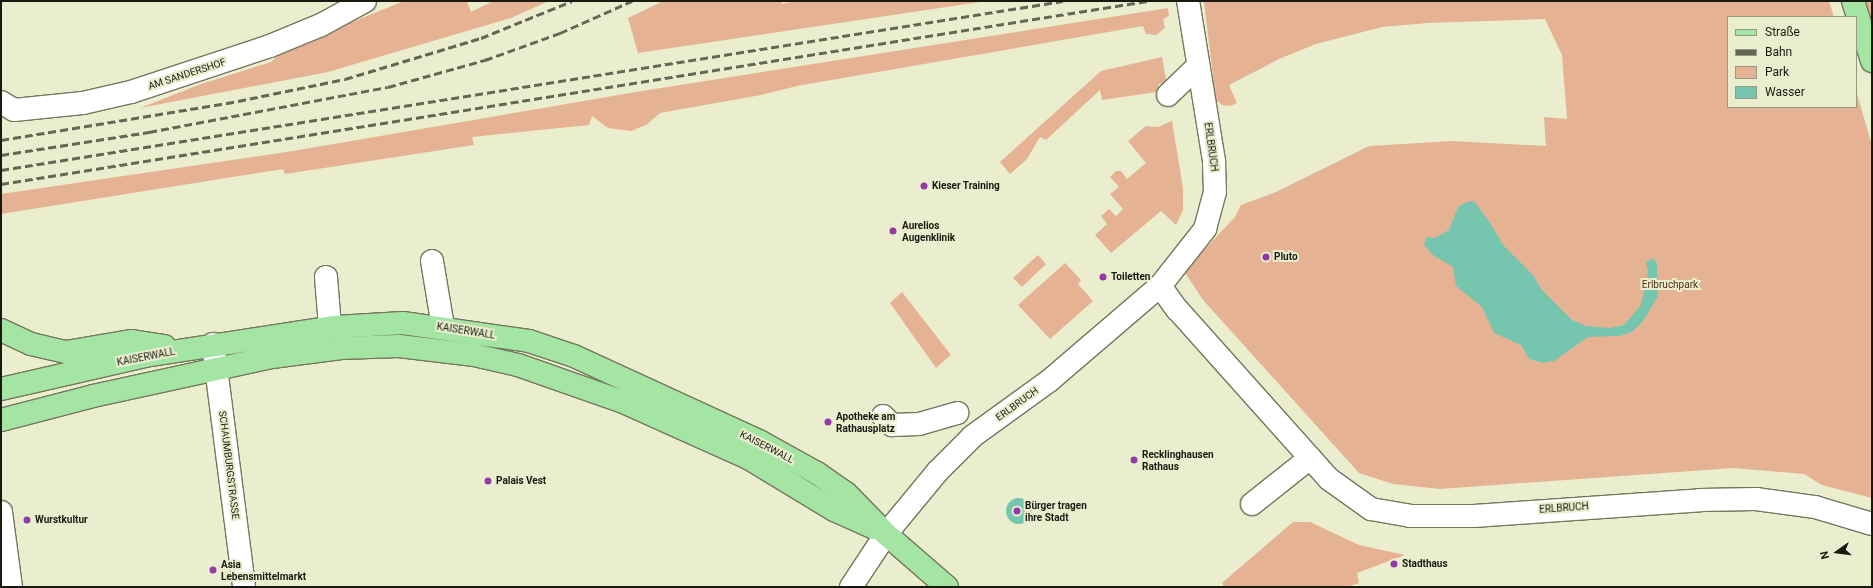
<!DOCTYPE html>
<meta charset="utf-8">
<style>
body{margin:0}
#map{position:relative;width:1873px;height:588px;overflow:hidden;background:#eaeecf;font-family:Roboto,sans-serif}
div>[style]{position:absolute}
.green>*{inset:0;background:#e6b294}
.water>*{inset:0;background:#76c5ae}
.round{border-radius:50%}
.roads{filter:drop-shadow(1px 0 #74775c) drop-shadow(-1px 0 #74775c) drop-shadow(0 1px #74775c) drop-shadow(0 -1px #74775c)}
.minor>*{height:22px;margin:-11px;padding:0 11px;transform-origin:11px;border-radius:11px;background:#fff}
.major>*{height:22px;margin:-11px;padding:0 11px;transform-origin:11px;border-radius:11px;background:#a5e5a4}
.rail>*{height:3px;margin-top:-1.5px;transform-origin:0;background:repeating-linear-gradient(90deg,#656755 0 8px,transparent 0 12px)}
.dots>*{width:11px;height:11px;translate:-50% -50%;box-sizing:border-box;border:2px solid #eaeecf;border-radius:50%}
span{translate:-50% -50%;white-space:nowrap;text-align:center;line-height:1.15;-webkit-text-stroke:4px #eaeecf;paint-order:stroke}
.street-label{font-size:10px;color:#191a0f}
.poi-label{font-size:10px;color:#191a0f;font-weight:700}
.left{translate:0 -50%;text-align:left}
.park-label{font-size:10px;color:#522b11}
.frame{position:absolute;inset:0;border:2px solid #191a0f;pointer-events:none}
.legend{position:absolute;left:1727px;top:16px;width:130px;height:92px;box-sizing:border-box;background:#eaeecf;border:1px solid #969982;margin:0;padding:5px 7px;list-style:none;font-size:12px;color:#191a0f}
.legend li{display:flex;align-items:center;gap:8px;height:20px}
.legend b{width:20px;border:1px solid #969982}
.north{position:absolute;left:1817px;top:532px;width:40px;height:40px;-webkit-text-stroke:3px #eaeecf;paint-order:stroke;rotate:256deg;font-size:11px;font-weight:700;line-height:16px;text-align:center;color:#191a0f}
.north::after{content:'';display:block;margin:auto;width:14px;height:18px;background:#191a0f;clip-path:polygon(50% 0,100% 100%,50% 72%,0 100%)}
</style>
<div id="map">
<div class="green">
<div style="clip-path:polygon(404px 1px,467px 1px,471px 12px,493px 1px,549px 1px,511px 18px,328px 72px,140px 108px,201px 84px,271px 62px,286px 49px)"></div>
<div style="clip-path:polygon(663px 1px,782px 1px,782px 4px,794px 1px,987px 1px,638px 53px,628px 18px)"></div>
<div style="clip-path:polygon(1211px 1px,1829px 1px,1834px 17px,1728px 17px,1728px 107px,1856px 107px,1856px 91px,1872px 145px,1872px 498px,1822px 485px,1804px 474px,1734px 468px,1440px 489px,1393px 484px,1359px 473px,1203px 300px,1184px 271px,1235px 217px,1241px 205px,1276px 192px,1369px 146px,1452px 141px,1546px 146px,1544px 117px,1567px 119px,1562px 55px,1545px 19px,1428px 23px,1382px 27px,1316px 44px,1279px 59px,1229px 85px,1237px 103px,1230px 106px,1222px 105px,1216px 100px,1204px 2px)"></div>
<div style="clip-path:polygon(1863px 1px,1872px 1px,1872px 28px)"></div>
<div style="clip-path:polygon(1168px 8px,1169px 16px,1163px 19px,1165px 28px,1156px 35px,1146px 34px,1143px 26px,797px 86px,761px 95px,660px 113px,646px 125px,631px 131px,608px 128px,592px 116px,589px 125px,472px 137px,474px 145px,285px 174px,283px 169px,1px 214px,1px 194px,293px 151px,642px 91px)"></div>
<div style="clip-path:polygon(1162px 57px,1167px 85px,1159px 84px,1157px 92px,1102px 100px,1100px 90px,1046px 140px,1040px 137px,1027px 159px,1010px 174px,1000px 162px,1101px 71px)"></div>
<div style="clip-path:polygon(1172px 121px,1183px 188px,1183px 210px,1177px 223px,1176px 225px,1161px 211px,1111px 253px,1095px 235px,1107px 224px,1101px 216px,1109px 209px,1116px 216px,1123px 209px,1110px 194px,1119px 187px,1110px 177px,1116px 171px,1121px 171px,1127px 179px,1146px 163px,1128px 141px,1146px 126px,1158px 127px)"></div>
<div style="clip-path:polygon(1038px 255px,1046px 264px,1022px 287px,1013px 278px)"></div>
<div style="clip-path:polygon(1065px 263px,1081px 280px,1078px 284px,1093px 301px,1050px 339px,1018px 305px)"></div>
<div style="clip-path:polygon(902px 292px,951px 355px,936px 368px,890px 303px)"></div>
<div style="clip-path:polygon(1293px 522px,1310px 522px,1359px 545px,1405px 555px,1357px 573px,1359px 583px,1347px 587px,1224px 587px,1222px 583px)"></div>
</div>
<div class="water">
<div style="clip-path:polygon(1474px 201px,1491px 224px,1503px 245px,1534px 276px,1541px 289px,1572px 320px,1586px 326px,1609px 328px,1624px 325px,1641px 305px,1648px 272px,1646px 262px,1654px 258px,1657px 264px,1658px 296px,1643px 321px,1632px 332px,1619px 336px,1588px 337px,1554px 361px,1543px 363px,1529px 359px,1521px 345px,1494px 333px,1482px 307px,1456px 286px,1453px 267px,1433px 255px,1424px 245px,1426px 237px,1435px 238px,1449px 230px,1458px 207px,1467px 202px)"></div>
<div class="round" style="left:1006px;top:498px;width:26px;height:26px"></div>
</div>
<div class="roads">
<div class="minor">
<div style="left:1168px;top:95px;width:42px;rotate:-44deg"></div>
<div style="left:1px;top:102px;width:15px;rotate:32deg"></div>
<div style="left:14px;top:110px;width:69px;rotate:-5.8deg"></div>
<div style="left:83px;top:103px;width:49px;rotate:-12.9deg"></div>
<div style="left:131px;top:92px;width:146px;rotate:-18.3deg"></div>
<div style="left:270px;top:46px;width:55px;rotate:-22.4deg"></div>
<div style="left:321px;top:25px;width:50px;rotate:-28.6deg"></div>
<div style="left:432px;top:261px;width:67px;rotate:80.5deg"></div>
<div style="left:326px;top:277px;width:50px;rotate:85.4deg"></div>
<div style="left:1160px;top:286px;width:29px;rotate:54deg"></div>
<div style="left:1177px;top:309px;width:228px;rotate:48.2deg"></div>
<div style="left:1329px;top:479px;width:52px;rotate:35.5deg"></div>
<div style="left:1371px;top:509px;width:40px;rotate:10deg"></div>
<div style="left:1410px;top:516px;width:64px"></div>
<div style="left:1474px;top:516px;width:227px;rotate:-4deg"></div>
<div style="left:1700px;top:500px;width:56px;rotate:-1deg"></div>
<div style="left:1756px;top:499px;width:60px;rotate:7.7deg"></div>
<div style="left:1815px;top:507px;width:59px;rotate:16.6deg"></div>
<div style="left:213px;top:344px;width:245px;rotate:82.7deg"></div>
<div style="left:883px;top:416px;width:13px;rotate:45deg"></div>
<div style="left:892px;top:425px;width:27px;rotate:-2deg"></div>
<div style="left:919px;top:424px;width:40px;rotate:-16deg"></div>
<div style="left:1252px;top:504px;width:74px;rotate:-38.4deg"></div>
<div style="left:1px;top:512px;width:76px;rotate:82.4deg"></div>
<div style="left:851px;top:587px;width:64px;rotate:-56.6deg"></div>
<div style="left:886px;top:534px;width:82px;rotate:-50.5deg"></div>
<div style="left:938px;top:471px;width:49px;rotate:-45deg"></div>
<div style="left:973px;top:436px;width:94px;rotate:-35.9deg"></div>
<div style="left:1049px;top:381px;width:146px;rotate:-40.6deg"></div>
<div style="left:1160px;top:286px;width:73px;rotate:-51.7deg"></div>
<div style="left:1205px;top:229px;width:38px;rotate:-75deg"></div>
<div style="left:1215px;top:192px;width:31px;rotate:-92deg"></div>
<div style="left:1214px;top:161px;width:162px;rotate:-99.2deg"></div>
</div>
<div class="major">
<div style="left:1853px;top:1px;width:63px;rotate:72.4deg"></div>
<div style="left:1px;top:330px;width:33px;rotate:25deg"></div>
<div style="left:31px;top:344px;width:36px;rotate:13deg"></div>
<div style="left:66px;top:352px;width:67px;rotate:-9.5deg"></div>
<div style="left:132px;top:341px;width:33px;rotate:9deg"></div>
<div style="left:1px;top:389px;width:148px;rotate:-12.9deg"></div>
<div style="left:145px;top:356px;width:192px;rotate:-8.7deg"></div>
<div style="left:335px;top:327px;width:68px;rotate:-3.4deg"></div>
<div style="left:403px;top:323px;width:127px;rotate:8.1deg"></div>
<div style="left:529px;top:341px;width:47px;rotate:18.4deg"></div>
<div style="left:574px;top:356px;width:206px;rotate:24.7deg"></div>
<div style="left:761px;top:442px;width:64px;rotate:29deg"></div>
<div style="left:817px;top:473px;width:35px;rotate:35deg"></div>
<div style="left:846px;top:493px;width:57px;rotate:45.7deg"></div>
<div style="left:886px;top:534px;width:81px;rotate:41deg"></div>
<div style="left:1px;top:420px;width:95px;rotate:-14.6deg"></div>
<div style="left:93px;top:396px;width:183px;rotate:-12.3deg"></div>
<div style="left:272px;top:357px;width:70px;rotate:-7.4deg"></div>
<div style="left:341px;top:348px;width:58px;rotate:-2deg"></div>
<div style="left:399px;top:346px;width:76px;rotate:6.8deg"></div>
<div style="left:474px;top:355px;width:45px;rotate:12.8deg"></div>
<div style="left:518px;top:365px;width:109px;rotate:19.3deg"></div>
<div style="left:621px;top:401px;width:141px;rotate:24.2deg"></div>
<div style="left:750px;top:459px;width:98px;rotate:31.3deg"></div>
<div style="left:834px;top:510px;width:44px;rotate:24.2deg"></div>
</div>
</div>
<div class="rail">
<div style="left:1px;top:140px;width:240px;rotate:-9.3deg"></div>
<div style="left:238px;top:101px;width:109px;rotate:-11.6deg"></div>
<div style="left:345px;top:79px;width:142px;rotate:-16.8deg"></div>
<div style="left:481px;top:38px;width:98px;rotate:-22.1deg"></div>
<div style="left:1px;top:155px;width:150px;rotate:-8.8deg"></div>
<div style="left:149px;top:132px;width:243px;rotate:-10.7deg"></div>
<div style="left:388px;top:87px;width:101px;rotate:-15.6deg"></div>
<div style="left:485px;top:60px;width:80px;rotate:-19.8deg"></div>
<div style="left:560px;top:33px;width:79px;rotate:-24deg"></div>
<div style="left:1px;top:170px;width:1075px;rotate:-9.04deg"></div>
<div style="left:1px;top:184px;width:1161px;rotate:-9.07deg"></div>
</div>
<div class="dots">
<div style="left:924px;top:186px;background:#923ba7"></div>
<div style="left:893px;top:231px;background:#923ba7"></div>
<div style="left:1266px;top:257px;background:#923ba7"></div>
<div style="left:1103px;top:277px;background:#923ba7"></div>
<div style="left:828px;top:422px;background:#923ba7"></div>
<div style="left:1134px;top:460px;background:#923ba7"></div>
<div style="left:488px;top:481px;background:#923ba7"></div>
<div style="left:1017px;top:511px;background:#923ba7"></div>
<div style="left:27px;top:520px;background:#923ba7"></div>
<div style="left:1394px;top:564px;background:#923ba7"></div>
<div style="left:213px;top:570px;background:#923ba7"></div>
</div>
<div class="street-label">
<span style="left:187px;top:74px;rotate:-18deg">AM SANDERSHOF</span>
<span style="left:1211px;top:147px;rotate:82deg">ERLBRUCH</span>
<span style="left:466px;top:331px;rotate:9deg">KAISERWALL</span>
<span style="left:146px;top:357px;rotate:-11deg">KAISERWALL</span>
<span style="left:1017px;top:404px;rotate:-36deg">ERLBRUCH</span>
<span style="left:767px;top:447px;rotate:27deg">KAISERWALL</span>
<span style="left:229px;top:465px;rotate:83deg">SCHAUMBURGSTRASSE</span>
<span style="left:1564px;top:508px;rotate:-4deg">ERLBRUCH</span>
</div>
<div class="poi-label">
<span class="left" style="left:932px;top:186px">Kieser Training</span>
<span class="left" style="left:902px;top:231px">Aurelios<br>Augenklinik</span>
<span class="left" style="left:1274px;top:257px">Pluto</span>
<span class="left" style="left:1111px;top:277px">Toiletten</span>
<span class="left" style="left:836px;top:422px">Apotheke am<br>Rathausplatz</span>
<span class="left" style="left:1142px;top:460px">Recklinghausen<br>Rathaus</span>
<span class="left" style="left:496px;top:481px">Palais Vest</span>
<span class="left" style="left:1025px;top:511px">Bürger tragen<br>ihre Stadt</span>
<span class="left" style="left:35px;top:520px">Wurstkultur</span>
<span class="left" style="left:221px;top:570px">Asia<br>Lebensmittelmarkt</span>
<span class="left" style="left:1402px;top:564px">Stadthaus</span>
</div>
<div class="park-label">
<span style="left:1670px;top:285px">Erlbruchpark</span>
</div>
<div class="frame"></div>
<ul class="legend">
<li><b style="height:5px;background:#a5e5a4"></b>Straße</li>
<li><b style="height:5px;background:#656755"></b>Bahn</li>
<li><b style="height:11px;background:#e6b294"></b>Park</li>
<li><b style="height:11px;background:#76c5ae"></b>Wasser</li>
</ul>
<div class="north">N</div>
</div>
